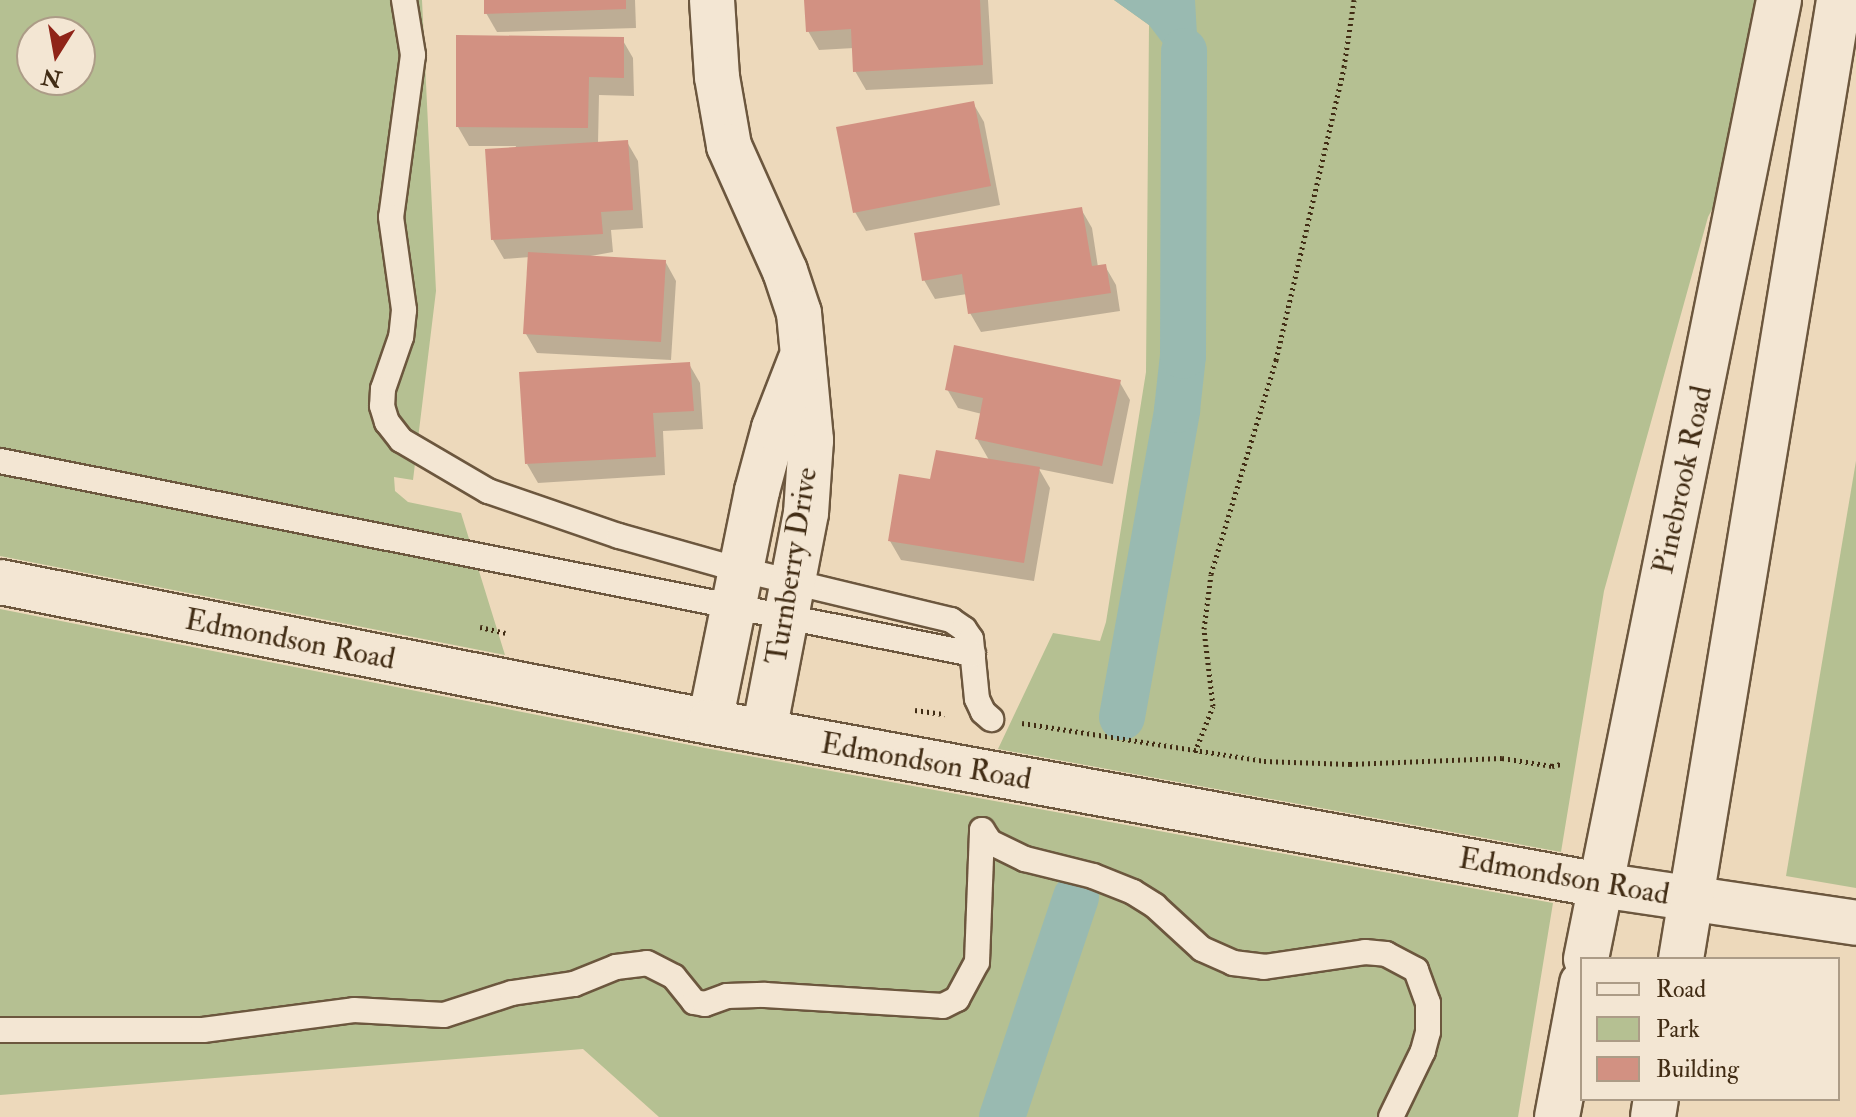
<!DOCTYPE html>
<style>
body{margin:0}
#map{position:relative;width:1856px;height:1117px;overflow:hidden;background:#edd9bb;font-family:"IM FELL Double Pica",serif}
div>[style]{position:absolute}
.green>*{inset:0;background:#b5c092}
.water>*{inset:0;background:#99bab1}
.shadow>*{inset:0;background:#0003}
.canal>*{height:46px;margin:-23px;padding:0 23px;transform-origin:23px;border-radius:23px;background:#99bab1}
.building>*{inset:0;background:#d29182}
.path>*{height:5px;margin-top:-2.5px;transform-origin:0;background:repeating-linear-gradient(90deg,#412c14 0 2px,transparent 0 6px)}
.roads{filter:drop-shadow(2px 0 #6c573e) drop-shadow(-2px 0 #6c573e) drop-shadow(0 2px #6c573e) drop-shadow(0 -2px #6c573e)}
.lane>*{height:24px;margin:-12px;padding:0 12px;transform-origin:12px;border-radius:12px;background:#f3e6d3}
.street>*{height:44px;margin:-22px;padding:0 22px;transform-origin:22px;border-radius:22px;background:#f3e6d3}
.secondary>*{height:44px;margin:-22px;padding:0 22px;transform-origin:22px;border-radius:22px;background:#f3e6d3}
span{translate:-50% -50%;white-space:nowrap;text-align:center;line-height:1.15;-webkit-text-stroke:6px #f3e6d3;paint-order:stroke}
.street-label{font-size:30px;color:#412c14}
.legend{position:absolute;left:1580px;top:957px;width:260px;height:144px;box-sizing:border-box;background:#f3e6d3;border:2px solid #ac9c87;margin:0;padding:10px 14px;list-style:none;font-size:24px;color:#412c14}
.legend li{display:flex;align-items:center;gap:16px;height:40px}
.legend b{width:40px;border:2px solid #ac9c87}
.north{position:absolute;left:16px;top:16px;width:80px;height:80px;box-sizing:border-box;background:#f3e6d3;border:2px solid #ac9c87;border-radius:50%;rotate:191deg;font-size:22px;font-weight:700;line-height:32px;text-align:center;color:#412c14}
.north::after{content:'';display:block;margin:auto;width:28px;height:36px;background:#8f2418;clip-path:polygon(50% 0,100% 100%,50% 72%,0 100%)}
</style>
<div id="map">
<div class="green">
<div style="clip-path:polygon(evenodd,0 0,422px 0,436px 291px,413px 480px,394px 477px,395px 491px,408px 502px,461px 513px,505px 655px,0 556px,0 0,32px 32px,80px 32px,80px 80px,32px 80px,32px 32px)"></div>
<div style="clip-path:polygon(1114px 0,1756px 0,1717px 200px,1708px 217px,1604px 591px,1561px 852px,998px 749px,1053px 633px,1100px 641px,1106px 622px,1146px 372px,1149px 25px)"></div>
<div style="clip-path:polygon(1856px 461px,1856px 888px,1786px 876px)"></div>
<div style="clip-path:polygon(0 609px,705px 748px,1553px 903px,1518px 1117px,659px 1117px,583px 1049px,0 1095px)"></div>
</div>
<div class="water">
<div style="clip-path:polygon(1114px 0,1195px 0,1198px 52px,1168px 50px,1149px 25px)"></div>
</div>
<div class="shadow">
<div style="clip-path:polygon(486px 0,635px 0,636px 28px,497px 32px,486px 13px)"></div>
<div style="clip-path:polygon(807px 0,988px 0,993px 84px,866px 90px,855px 71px,854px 48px,819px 50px,808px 31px)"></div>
<div style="clip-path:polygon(622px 39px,633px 58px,634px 96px,599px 95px,598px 144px,627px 142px,638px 161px,643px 228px,611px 230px,613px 252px,585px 257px,665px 261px,676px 281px,671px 360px,537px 353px,526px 334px,530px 257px,504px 259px,493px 240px,516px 146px,469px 146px,458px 127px)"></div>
<div style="clip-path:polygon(973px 103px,984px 122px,1000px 205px,866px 231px,855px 212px)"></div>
<div style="clip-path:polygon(1081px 209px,1092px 228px,1098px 267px,1105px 266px,1116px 285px,1120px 311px,981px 332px,970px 313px,967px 294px,935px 299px,924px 280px)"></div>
<div style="clip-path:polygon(689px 364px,700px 383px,703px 429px,663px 431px,665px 475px,538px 483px,527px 464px)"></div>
<div style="clip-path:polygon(1119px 381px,1130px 400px,1113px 484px,1039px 469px,1050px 488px,1034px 581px,901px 560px,890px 541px,932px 482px,989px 460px,977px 439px,982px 414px,958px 408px,947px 389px)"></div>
</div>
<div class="canal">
<div style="left:1122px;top:717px;width:312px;rotate:-79.8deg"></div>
<div style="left:1177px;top:410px;width:54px;rotate:-83.7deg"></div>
<div style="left:1183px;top:356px;width:305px;rotate:-89.8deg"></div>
<div style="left:1002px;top:1117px;width:232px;rotate:-71.4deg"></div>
</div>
<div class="building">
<div style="clip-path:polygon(484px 0,626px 0,626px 9px,484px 14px)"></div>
<div style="clip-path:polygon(804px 0,980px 0,983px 65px,853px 72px,851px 29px,806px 32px)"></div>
<div style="clip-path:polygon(456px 35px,624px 37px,624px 78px,589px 77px,588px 128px,456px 127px)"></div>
<div style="clip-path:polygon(974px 101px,991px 186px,853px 213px,836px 127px)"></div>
<div style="clip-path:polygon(628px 140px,633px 210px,601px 212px,603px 234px,491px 240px,485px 149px)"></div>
<div style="clip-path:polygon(1082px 207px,1092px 266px,1106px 264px,1111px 293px,968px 314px,962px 274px,922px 281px,914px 233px)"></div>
<div style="clip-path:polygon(528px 252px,666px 260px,661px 342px,523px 334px)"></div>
<div style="clip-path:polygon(954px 345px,1121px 380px,1102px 466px,975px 439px,983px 398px,945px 390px)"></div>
<div style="clip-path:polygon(690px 362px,694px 411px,653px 413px,656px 457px,525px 464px,519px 372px)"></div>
<div style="clip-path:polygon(936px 450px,1040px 467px,1024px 563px,888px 541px,899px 474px,930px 479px)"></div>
</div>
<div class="path">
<div style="left:480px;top:627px;width:26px;rotate:13deg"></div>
<div style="left:915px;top:710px;width:30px;rotate:8deg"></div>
<div style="left:1022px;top:723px;width:245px;rotate:8.9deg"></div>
<div style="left:1264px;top:761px;width:86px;rotate:2deg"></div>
<div style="left:1350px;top:764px;width:152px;rotate:-2.3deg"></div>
<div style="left:1502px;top:758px;width:51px;rotate:9.1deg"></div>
<div style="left:1552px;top:766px;width:9px;rotate:-13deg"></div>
<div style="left:1195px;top:752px;width:49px;rotate:-68.6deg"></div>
<div style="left:1213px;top:706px;width:78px;rotate:-96.7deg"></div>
<div style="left:1204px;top:629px;width:55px;rotate:-82.7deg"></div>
<div style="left:1211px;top:574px;width:224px;rotate:-73.1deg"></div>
<div style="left:1276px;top:360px;width:301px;rotate:-76.9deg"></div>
<div style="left:1344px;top:67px;width:68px;rotate:-81.5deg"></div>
</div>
<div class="roads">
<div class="lane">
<div style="left:404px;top:0;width:56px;rotate:80.7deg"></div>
<div style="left:413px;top:55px;width:163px;rotate:97.7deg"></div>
<div style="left:391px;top:217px;width:94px;rotate:82deg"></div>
<div style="left:404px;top:310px;width:27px;rotate:96deg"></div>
<div style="left:401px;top:337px;width:55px;rotate:109.1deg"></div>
<div style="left:383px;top:389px;width:17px;rotate:93deg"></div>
<div style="left:382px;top:406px;width:17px;rotate:73deg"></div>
<div style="left:387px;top:422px;width:23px;rotate:52deg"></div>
<div style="left:401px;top:440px;width:101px;rotate:30.4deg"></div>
<div style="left:488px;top:491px;width:139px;rotate:19deg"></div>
<div style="left:619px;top:536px;width:107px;rotate:15.7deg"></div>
<div style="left:722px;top:565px;width:236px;rotate:13.5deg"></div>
<div style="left:951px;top:620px;width:16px;rotate:35deg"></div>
<div style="left:964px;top:629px;width:12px;rotate:55deg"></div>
<div style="left:971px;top:639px;width:60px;rotate:84.3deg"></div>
<div style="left:977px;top:699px;width:14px;rotate:65deg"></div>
<div style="left:983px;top:712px;width:11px;rotate:41deg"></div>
<div style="left:0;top:461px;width:992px;rotate:11.22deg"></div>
<div style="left:982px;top:830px;width:14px;rotate:56deg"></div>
<div style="left:990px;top:842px;width:39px;rotate:26deg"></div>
<div style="left:1025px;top:859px;width:70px;rotate:14deg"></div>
<div style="left:1093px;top:876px;width:43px;rotate:21.8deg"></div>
<div style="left:1133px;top:892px;width:26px;rotate:32deg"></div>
<div style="left:1155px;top:906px;width:64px;rotate:42.5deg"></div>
<div style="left:1202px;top:949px;width:34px;rotate:24deg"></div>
<div style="left:1233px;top:963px;width:31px;rotate:7deg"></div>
<div style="left:1264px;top:967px;width:102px;rotate:-8.4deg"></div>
<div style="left:1365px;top:952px;width:21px;rotate:5deg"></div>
<div style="left:1386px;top:954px;width:34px;rotate:28deg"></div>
<div style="left:1416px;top:970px;width:35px;rotate:70deg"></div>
<div style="left:1428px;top:1003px;width:29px;rotate:90deg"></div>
<div style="left:1428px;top:1032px;width:20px;rotate:105deg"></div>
<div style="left:1423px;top:1051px;width:73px;rotate:115.9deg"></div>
<div style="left:0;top:1030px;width:203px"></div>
<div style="left:203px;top:1030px;width:152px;rotate:-7.5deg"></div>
<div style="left:354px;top:1010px;width:90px;rotate:3.2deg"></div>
<div style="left:444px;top:1015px;width:71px;rotate:-17.9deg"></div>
<div style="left:512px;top:993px;width:63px;rotate:-8.3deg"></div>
<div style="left:574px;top:984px;width:45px;rotate:-22deg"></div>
<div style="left:616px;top:967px;width:31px;rotate:-7deg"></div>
<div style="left:647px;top:963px;width:30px;rotate:27deg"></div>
<div style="left:674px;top:977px;width:32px;rotate:51deg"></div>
<div style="left:694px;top:1002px;width:11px;rotate:10deg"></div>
<div style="left:705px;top:1004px;width:23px;rotate:-20deg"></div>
<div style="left:727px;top:996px;width:38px;rotate:-2deg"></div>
<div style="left:765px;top:995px;width:178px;rotate:3.5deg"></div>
<div style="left:943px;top:1006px;width:16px;rotate:-27deg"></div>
<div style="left:957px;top:999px;width:42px;rotate:-61.6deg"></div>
<div style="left:977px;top:962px;width:132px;rotate:-87.8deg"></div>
</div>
<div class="street">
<div style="left:712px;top:0;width:77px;rotate:86.3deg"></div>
<div style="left:717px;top:77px;width:70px;rotate:80.1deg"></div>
<div style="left:729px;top:146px;width:137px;rotate:65.9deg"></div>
<div style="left:785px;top:271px;width:44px;rotate:71.6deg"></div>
<div style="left:799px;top:313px;width:128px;rotate:84.6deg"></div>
<div style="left:811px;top:440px;width:73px;rotate:93.9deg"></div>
<div style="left:806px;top:513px;width:223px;rotate:100.9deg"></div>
<div style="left:710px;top:722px;width:236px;rotate:-78.5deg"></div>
<div style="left:757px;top:491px;width:65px;rotate:-74.9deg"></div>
<div style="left:774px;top:428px;width:72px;rotate:-68.8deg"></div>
</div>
<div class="secondary">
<div style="left:0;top:582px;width:724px;rotate:11.15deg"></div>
<div style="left:710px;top:722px;width:905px;rotate:10.38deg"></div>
<div style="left:1600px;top:885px;width:259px;rotate:8.4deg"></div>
<div style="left:1586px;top:959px;width:978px;rotate:-78.62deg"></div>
<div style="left:1681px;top:959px;width:972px;rotate:-80.64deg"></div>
<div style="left:1557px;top:1117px;width:136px;rotate:-79.4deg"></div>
<div style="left:1653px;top:1117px;width:18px;rotate:-81deg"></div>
</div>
</div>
<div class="street-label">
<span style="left:1683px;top:480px;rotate:-78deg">Pinebrook Road</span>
<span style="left:792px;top:566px;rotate:-81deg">Turnberry Drive</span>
<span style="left:290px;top:640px;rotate:11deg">Edmondson Road</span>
<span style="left:926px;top:762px;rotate:10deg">Edmondson Road</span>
<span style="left:1564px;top:877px;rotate:10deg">Edmondson Road</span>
</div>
<ul class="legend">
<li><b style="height:10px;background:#f3e6d3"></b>Road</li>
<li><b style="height:22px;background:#b5c092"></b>Park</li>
<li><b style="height:22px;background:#d29182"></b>Building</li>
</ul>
<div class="north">N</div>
</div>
